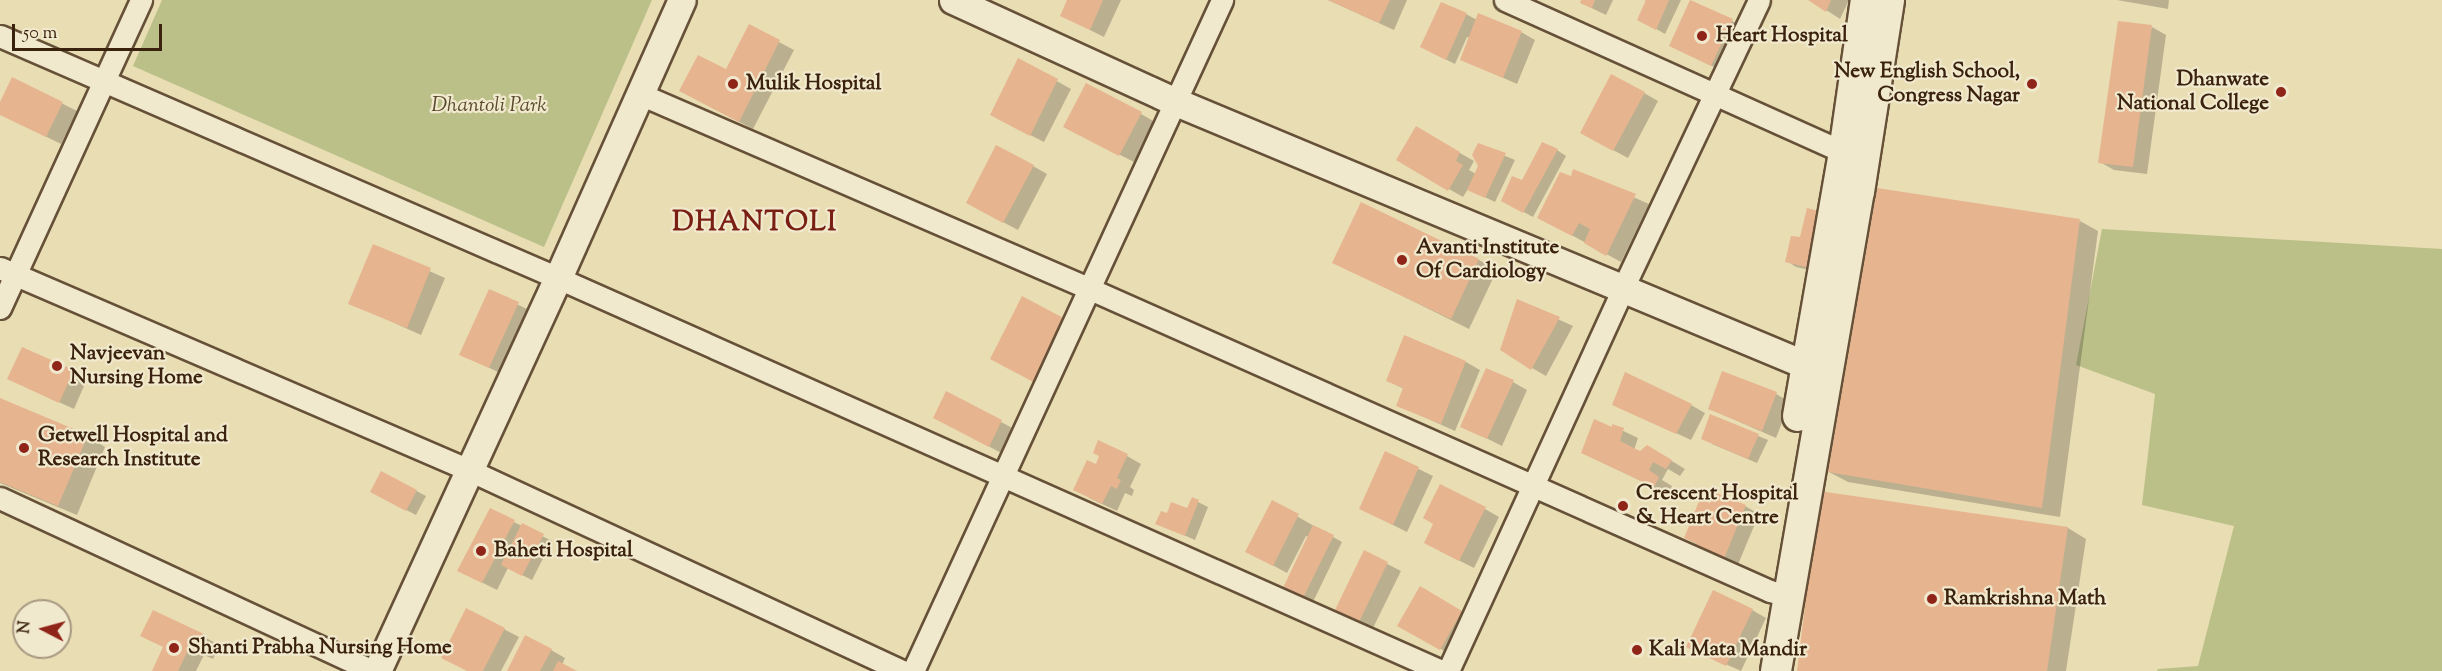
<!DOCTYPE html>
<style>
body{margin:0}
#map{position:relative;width:2442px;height:671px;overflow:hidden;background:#e9ddb3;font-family:"Sorts Mill Goudy",serif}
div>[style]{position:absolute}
.green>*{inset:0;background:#bbc089}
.shadow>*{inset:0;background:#0003}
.building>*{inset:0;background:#e7b490}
.roads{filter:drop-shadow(2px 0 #665138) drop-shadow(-2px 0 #665138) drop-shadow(0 2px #665138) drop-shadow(0 -2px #665138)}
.minor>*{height:21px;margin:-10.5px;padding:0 10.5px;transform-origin:10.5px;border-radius:10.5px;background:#f1e9ce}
.tertiary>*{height:27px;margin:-13.5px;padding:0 13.5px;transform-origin:13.5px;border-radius:13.5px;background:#f1e9ce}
.secondary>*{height:30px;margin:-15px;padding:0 15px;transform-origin:15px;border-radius:15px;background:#f1e9ce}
.dots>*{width:16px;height:16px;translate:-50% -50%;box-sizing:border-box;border:3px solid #f1e9ce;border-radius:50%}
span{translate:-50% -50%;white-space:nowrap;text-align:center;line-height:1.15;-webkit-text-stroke:4.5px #f1e9ce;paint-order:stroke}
.poi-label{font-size:21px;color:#3a220f;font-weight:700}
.left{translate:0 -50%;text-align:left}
.right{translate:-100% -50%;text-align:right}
.park-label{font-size:21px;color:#5a4a2e;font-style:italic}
.district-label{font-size:27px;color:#7a1f14;font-weight:700;letter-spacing:1.5px}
.north{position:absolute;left:12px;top:599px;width:60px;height:60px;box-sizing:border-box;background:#f1e9ce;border:2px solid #a89982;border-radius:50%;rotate:276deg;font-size:16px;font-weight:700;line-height:24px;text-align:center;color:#3a220f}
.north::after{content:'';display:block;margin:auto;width:21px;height:27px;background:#8f2418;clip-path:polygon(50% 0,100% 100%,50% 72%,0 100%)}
.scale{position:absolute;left:12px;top:24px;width:150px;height:27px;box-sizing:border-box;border:3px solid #3a220f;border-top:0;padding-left:8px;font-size:18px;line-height:21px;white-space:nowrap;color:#3a220f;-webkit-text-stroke:4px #f1e9ce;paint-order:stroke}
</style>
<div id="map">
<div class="green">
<div style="clip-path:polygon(162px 0,652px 0,544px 247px,133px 66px)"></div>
<div style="clip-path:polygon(2102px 229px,2442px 249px,2442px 671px,2157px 671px,2158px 669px,2198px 666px,2234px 526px,2142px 505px,2155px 394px,2076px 365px)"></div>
</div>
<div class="shadow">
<div style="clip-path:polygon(1069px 0,1121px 0,1104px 37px,1062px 16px)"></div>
<div style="clip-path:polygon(1328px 0,1407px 0,1394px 30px)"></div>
<div style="clip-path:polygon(1583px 0,1613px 0,1606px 15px,1581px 3px)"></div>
<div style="clip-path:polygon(1644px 0,1681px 0,1665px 34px,1639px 19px,1647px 1px)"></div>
<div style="clip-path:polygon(1811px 0,1849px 0,1840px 19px)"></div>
<div style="clip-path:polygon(2117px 0,2169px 0,2168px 9px)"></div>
<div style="clip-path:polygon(1692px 1px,1746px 28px,1726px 73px,1671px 45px)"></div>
<div style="clip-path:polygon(1466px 14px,1477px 20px,1521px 32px,1535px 40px,1517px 84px,1461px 59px,1470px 38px,1467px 37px,1455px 64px,1431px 52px)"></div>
<div style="clip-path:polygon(749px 26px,794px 50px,753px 129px,695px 99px,726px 71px)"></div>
<div style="clip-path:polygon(2152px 27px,2166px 35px,2147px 174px,2114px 170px,2100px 162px)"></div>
<div style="clip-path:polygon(1019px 60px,1071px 89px,1044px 142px,1005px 122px)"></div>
<div style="clip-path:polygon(13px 79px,77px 111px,61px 144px,0 114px,0 106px)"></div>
<div style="clip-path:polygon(1644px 93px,1658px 101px,1628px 158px,1596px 141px)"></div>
<div style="clip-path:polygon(1141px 114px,1155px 122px,1134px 162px,1079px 134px)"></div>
<div style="clip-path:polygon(1416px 128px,1474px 161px,1469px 170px,1476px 174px,1480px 165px,1479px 145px,1515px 160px,1495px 202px,1468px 189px,1463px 197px,1398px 160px)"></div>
<div style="clip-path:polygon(1557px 150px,1566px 156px,1533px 217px,1503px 201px)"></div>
<div style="clip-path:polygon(1033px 166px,1047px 174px,1018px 230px,982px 211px)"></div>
<div style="clip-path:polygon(1574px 171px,1649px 204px,1621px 262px,1553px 225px)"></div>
<div style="clip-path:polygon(2080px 221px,2098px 231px,2060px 517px,1848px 482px,1829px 472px)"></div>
<div style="clip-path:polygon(1801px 239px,1823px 273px,1796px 267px,1787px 261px)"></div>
<div style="clip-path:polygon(373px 246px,445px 278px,421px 335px,350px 303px)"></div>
<div style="clip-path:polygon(1479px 260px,1497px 270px,1469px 329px,1334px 262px)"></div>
<div style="clip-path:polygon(490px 291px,533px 312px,504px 375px,461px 354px)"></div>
<div style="clip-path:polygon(1518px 301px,1573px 326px,1546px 376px,1532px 368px)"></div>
<div style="clip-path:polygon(1466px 362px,1480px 370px,1455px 431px,1397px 405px,1404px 389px,1388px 381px)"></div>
<div style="clip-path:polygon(73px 371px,87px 379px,74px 409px,9px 379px)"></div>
<div style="clip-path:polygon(1513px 382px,1527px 390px,1502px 446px,1462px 426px)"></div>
<div style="clip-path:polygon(947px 393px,1016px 430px,1003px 454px,949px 425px)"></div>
<div style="clip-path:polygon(1776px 394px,1790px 402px,1776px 438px,1710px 409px)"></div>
<div style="clip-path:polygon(0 400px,87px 436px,105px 447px,77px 515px,0 483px)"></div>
<div style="clip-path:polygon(1613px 404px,1691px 405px,1705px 413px,1691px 440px)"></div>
<div style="clip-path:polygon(1711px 416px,1768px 440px,1757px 463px,1712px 444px)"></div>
<div style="clip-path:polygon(1613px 426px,1638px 438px,1634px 450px,1662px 455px,1685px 469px,1680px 476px,1668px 469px,1662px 480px,1672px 486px,1668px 494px,1597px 460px)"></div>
<div style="clip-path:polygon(1386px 453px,1433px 476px,1407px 532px,1361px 509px)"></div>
<div style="clip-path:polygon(1127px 456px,1141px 464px,1130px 487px,1134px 490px,1132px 496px,1125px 493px,1117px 511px,1089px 498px,1096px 466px)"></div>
<div style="clip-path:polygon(382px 473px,426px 496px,416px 515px,381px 497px)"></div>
<div style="clip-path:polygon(1820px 493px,2068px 528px,2086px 539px,2066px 671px,1799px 671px)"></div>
<div style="clip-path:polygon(1198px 502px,1208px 507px,1195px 540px,1157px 523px,1168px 515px,1188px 510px)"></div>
<div style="clip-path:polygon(1272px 502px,1342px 542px,1312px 604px,1293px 595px,1309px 537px,1306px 536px,1287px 573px,1261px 559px)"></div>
<div style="clip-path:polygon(1711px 505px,1745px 506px,1759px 514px,1737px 567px,1686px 538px)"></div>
<div style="clip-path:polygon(1485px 509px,1499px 517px,1474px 568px,1440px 551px,1435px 523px)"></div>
<div style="clip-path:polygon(514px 522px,552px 541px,532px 580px,508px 568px,497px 590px,473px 578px)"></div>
<div style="clip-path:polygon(1364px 552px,1401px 571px,1372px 630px,1350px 619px)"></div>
<div style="clip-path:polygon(1420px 589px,1476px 620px,1455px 657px,1399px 625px)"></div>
<div style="clip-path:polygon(467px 610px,519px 637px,501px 671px,469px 671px)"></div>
<div style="clip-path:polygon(1752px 610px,1766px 618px,1741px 671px,1688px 647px)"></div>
<div style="clip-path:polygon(153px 612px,220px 645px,213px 659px,204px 655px,196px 671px,153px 671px,165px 647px)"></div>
<div style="clip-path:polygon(551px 650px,565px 658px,562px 665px,573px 671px,509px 671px)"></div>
</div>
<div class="building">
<div style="clip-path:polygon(1067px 0,1103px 0,1090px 30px,1060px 16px)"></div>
<div style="clip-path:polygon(1328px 0,1390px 0,1379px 23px)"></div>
<div style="clip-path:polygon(1581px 0,1595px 0,1592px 8px,1580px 3px)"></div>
<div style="clip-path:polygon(1646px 0,1669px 0,1656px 30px,1637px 20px)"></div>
<div style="clip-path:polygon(1690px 0,1733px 19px,1711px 66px,1669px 46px)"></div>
<div style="clip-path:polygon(1808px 0,1831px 0,1826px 12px)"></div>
<div style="clip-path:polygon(1441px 2px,1467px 13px,1446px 60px,1420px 47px)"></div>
<div style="clip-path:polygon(1478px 13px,1522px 31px,1503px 78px,1460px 60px)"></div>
<div style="clip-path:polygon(2118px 21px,2152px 25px,2133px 167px,2098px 163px)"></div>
<div style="clip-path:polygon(749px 24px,780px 40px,739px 122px,679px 91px,698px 55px,726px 69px)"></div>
<div style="clip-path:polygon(1018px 58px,1058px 79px,1030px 136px,990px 115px)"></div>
<div style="clip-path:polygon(1611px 74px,1645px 92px,1613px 151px,1580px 133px)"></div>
<div style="clip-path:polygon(12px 77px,63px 102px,46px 137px,0 115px,0 102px)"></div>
<div style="clip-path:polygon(1086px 83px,1142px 112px,1119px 156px,1063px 127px)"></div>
<div style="clip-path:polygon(1416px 126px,1460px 152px,1456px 161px,1463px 165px,1448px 191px,1396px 160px)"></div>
<div style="clip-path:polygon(1542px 142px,1558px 149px,1523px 213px,1501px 201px,1512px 176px,1522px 180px)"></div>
<div style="clip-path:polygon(1478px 143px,1506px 153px,1485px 198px,1467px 190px,1478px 166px,1472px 155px)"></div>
<div style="clip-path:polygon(996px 145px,1034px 165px,1003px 223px,966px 203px)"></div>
<div style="clip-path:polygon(1573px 169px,1636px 194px,1606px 256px,1584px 243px,1590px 229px,1579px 223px,1572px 236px,1537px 218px,1560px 172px,1571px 176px)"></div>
<div style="clip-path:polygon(1877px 188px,2080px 219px,2042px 508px,1828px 472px)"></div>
<div style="clip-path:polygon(1361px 202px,1479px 259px,1451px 319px,1332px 263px)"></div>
<div style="clip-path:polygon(1807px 208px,1826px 213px,1814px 269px,1785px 262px,1791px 236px,1800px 237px)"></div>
<div style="clip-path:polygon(373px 244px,431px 268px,407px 328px,348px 304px)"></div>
<div style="clip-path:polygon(489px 289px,519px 302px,489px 368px,459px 355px)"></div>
<div style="clip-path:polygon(1022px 296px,1069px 321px,1037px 384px,990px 359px)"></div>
<div style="clip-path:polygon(1517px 299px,1560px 317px,1531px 370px,1500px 350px)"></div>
<div style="clip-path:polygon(1404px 335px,1466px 361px,1441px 424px,1396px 406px,1403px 388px,1386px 381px)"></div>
<div style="clip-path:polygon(22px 347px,74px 370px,59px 403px,7px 379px)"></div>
<div style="clip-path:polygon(1486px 368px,1514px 380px,1487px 439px,1460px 427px)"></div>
<div style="clip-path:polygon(1722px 371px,1777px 392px,1762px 431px,1708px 409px)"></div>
<div style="clip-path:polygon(1625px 372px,1692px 404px,1676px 434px,1612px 405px)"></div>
<div style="clip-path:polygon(946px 391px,1002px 420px,989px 447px,933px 418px)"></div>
<div style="clip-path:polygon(0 398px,88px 435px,58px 506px,0 482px)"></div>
<div style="clip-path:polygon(1710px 414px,1759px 434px,1748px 459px,1701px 439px)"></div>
<div style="clip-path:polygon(1594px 419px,1612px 427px,1612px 424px,1624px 428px,1620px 441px,1640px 451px,1647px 445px,1672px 460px,1666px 469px,1653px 462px,1649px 470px,1659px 477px,1654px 487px,1581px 453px)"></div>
<div style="clip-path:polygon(1098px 440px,1128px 454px,1117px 478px,1121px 480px,1117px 489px,1111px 486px,1102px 504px,1073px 490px,1087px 460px,1096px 464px,1099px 456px,1093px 453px)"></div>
<div style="clip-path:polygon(1385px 451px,1419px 467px,1393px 525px,1359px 509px)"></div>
<div style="clip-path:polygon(381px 471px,417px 490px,406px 511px,370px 492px)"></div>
<div style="clip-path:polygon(1440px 484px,1486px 507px,1459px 561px,1424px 543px,1433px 524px,1423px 518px)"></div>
<div style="clip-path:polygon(1819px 491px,2068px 527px,2047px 671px,1797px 671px)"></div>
<div style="clip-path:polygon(1714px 492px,1746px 505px,1723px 561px,1694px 549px,1696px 543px,1684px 538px,1700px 499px,1710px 503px)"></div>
<div style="clip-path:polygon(1192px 497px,1199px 500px,1185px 536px,1155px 524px,1161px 511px,1167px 513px,1171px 502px,1187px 508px)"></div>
<div style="clip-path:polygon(1272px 500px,1299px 514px,1273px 566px,1245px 552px)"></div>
<div style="clip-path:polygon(490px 508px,515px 520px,482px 583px,457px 571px)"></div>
<div style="clip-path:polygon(522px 523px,544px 534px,522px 576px,501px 565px)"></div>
<div style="clip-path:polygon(1313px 525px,1334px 535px,1302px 600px,1282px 590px)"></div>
<div style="clip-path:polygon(1364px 550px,1388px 562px,1358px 624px,1334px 612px)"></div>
<div style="clip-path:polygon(1420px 586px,1462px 611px,1440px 650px,1397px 626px)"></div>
<div style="clip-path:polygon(1713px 590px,1753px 609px,1726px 666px,1686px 647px)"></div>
<div style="clip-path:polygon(466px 608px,505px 628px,483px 671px,467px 671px,441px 658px)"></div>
<div style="clip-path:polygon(153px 610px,206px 635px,198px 652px,189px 648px,178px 671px,152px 671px,163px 647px,140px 636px)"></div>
<div style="clip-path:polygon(525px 635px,552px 649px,540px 671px,507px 671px)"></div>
<div style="clip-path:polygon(558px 661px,577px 671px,553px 671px)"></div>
</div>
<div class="roads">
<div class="minor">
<div style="left:1505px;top:0;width:372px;rotate:24.2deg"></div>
<div style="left:0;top:36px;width:608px;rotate:23.45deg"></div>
<div style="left:558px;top:278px;width:967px;rotate:23.99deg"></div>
<div style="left:640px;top:94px;width:490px;rotate:23.4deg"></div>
<div style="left:1090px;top:289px;width:744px;rotate:23.95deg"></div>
<div style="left:1770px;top:591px;width:19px;rotate:16deg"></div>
<div style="left:0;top:268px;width:511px;rotate:23.3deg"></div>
<div style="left:469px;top:470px;width:478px;rotate:24.9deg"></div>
<div style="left:0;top:308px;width:339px;rotate:-65.4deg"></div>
<div style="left:0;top:498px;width:411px;rotate:24.9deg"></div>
<div style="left:913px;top:671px;width:739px;rotate:-65.27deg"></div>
<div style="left:1448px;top:671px;width:421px;rotate:-65.4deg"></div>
<div style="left:1623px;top:288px;width:318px;rotate:-64.7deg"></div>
</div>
<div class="tertiary">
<div style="left:953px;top:0;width:245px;rotate:24.6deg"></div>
<div style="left:1176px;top:102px;width:683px;rotate:22.66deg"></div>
<div style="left:1806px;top:365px;width:22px;rotate:13deg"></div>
<div style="left:377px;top:671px;width:433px;rotate:-65.3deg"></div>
<div style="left:558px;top:278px;width:304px;rotate:-66deg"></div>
</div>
<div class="secondary">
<div style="left:1798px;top:416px;width:268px;rotate:-80.1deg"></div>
<div style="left:1844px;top:152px;width:154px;rotate:-81.8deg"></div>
<div style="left:1776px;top:671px;width:486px;rotate:-80.2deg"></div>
<div style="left:1859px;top:192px;width:194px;rotate:-81.1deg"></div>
</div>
</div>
<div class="dots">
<div style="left:1702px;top:36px;background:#8f2418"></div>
<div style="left:733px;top:84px;background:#8f2418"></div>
<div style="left:2032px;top:84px;background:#8f2418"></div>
<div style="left:2281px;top:92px;background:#8f2418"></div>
<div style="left:1402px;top:260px;background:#8f2418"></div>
<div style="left:57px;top:366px;background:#8f2418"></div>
<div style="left:24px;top:448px;background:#8f2418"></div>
<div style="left:1623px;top:506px;background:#8f2418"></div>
<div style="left:481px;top:551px;background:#8f2418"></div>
<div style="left:1932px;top:599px;background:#8f2418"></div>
<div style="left:174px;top:648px;background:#8f2418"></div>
<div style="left:1637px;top:650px;background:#8f2418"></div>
</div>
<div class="poi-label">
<span class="left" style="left:1716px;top:36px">Heart Hospital</span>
<span class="right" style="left:2020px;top:84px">New English School,<br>Congress Nagar</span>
<span class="right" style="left:2269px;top:92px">Dhanwate<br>National College</span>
<span class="left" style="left:746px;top:84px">Mulik Hospital</span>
<span class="left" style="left:1416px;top:260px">Avanti Institute<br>Of Cardiology</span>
<span class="left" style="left:70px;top:366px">Navjeevan<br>Nursing Home</span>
<span class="left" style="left:38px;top:448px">Getwell Hospital and<br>Research Institute</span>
<span class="left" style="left:1636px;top:506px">Crescent Hospital<br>&amp; Heart Centre</span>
<span class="left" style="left:494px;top:551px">Baheti Hospital</span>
<span class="left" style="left:1944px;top:599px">Ramkrishna Math</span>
<span class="left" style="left:188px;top:648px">Shanti Prabha Nursing Home</span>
<span class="left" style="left:1649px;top:650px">Kali Mata Mandir</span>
</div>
<div class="park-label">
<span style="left:489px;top:106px">Dhantoli Park</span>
</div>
<div class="district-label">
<span style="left:755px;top:224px">DHANTOLI</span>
</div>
<div class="north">N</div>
<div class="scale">50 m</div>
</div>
